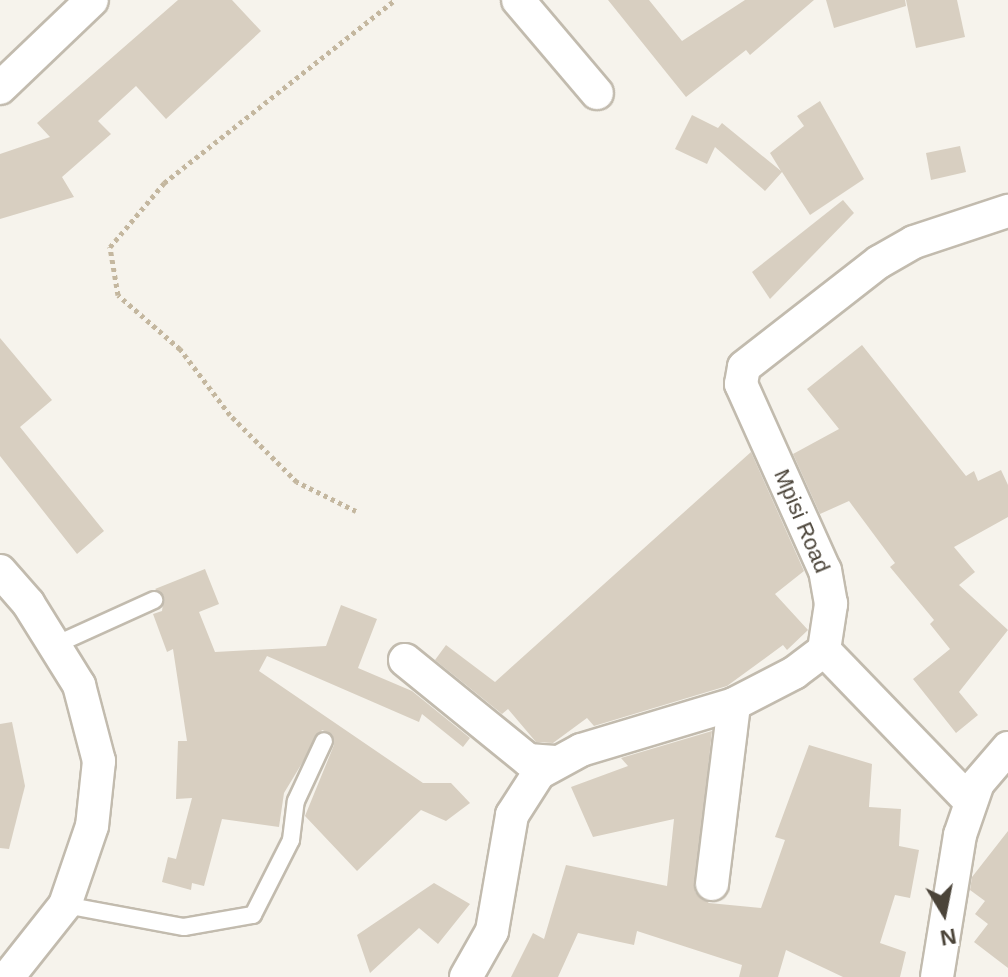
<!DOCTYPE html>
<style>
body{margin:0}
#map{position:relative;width:1008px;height:977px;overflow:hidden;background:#f6f3ec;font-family:Arial,sans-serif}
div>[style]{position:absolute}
.building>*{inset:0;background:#d8cfc1}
.path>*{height:5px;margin-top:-2.5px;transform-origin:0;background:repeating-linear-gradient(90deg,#c4b79f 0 4px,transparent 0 8px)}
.roads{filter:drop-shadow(2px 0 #c2bbae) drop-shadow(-2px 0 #c2bbae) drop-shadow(0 2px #c2bbae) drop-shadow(0 -2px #c2bbae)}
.service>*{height:16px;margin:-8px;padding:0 8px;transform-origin:8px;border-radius:8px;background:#fff}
.minor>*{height:32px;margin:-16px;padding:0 16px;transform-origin:16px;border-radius:16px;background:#fff}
span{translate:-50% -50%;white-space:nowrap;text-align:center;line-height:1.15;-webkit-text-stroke:6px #fff;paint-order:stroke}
.street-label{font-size:22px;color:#4b4439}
.north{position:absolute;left:904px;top:873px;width:80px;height:80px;-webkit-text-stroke:6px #fff;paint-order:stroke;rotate:170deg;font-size:22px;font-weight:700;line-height:32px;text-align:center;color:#4b4439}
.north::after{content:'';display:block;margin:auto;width:28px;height:36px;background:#4b4439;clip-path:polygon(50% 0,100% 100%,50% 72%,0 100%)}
</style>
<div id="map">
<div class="building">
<div style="clip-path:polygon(178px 0,232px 0,261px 31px,166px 119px,136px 86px,98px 121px,111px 134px,62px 177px,74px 197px,0 219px,0 154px,50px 137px,37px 123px)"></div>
<div style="clip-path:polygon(608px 0,649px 0,682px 41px,745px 0,814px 0,750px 55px,746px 50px,686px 97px)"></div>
<div style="clip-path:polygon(826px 0,905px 0,906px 6px,834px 28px)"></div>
<div style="clip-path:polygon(906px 0,957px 0,965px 37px,916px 48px)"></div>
<div style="clip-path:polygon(820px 101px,864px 179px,810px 215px,782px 172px,765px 191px,715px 147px,707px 164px,675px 149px,692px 115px,718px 128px,722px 123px,781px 171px,770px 153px,804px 126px,797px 116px)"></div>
<div style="clip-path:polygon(960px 146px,966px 172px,931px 180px,926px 153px)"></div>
<div style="clip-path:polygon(843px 200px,854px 213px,770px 299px,752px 272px)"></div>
<div style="clip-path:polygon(0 338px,52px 400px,20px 427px,104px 531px,77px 554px,0 456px)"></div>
<div style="clip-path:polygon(862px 345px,966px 476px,974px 471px,978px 481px,1001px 470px,1008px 485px,1008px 517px,954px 547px,975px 572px,959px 585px,1008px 630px,959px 692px,978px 715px,956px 733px,913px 679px,950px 649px,930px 624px,934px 620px,890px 567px,895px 563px,849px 501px,820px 514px,793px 454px,839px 429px,807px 389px)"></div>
<div style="clip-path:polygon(751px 452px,804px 571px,775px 594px,808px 630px,787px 650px,783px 645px,727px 686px,594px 726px,587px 718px,553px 743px,536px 742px,508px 709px,502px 714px,435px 660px,446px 645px,495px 682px)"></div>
<div style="clip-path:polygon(205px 569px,219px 604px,199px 612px,215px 652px,326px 646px,341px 605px,377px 619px,358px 668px,412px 691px,470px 738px,463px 747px,422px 714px,419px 722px,267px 656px,259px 671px,423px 783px,451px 783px,470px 803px,446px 821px,421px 810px,357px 871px,305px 816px,334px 745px,332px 734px,322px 730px,284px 793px,279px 827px,222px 819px,204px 886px,192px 883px,191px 890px,162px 882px,168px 857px,176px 859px,192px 798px,176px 799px,178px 741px,187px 741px,173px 649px,167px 652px,153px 614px,162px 611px,164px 596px,155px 589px)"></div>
<div style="clip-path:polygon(12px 722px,25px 786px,9px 849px,0 848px,0 724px)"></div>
<div style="clip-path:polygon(712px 731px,695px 892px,709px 903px,761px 908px,785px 840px,775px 837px,809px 745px,872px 764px,869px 807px,901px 809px,899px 846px,919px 850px,910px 898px,895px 895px,880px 943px,906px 952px,900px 977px,843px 977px,786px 950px,778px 977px,739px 977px,742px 965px,637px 931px,634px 945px,578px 933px,558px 977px,511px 977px,533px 933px,544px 939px,566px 865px,667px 886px,674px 819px,593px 837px,571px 787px,628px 766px,621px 758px)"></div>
<div style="clip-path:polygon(1008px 831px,1008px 968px,974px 942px,988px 924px,975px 914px,985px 901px,970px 890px,972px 877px)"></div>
<div style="clip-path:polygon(434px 883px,470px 904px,438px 944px,419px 928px,370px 973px,357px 935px)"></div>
</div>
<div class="path">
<div style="left:356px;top:511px;width:66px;rotate:-153.8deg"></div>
<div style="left:297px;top:482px;width:95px;rotate:-135deg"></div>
<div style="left:230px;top:415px;width:83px;rotate:-127.1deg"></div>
<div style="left:180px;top:349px;width:82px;rotate:-138.9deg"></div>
<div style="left:118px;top:295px;width:49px;rotate:-99.5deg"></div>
<div style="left:110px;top:247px;width:84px;rotate:-49.8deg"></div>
<div style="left:164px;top:183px;width:295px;rotate:-38.4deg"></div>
</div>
<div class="roads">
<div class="service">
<div style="left:55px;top:645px;width:109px;rotate:-24.4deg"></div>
<div style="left:65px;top:905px;width:121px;rotate:10.5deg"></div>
<div style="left:184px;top:927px;width:70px;rotate:-9.9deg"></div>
<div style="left:253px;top:915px;width:84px;rotate:-63.1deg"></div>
<div style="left:291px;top:840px;width:39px;rotate:-83deg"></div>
<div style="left:296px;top:801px;width:66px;rotate:-65deg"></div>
</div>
<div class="minor">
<div style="left:518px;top:0;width:122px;rotate:49.7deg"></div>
<div style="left:0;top:88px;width:127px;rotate:-43.7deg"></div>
<div style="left:0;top:571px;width:43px;rotate:48.8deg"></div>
<div style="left:28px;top:603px;width:97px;rotate:58.1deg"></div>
<div style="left:79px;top:685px;width:79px;rotate:75.3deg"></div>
<div style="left:99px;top:761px;width:65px;rotate:96.1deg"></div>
<div style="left:92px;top:826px;width:83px;rotate:108.9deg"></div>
<div style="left:65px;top:905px;width:92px;rotate:128.4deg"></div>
<div style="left:824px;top:650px;width:211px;rotate:46deg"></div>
<div style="left:405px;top:660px;width:159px;rotate:39.1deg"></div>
<div style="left:528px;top:760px;width:27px;rotate:4deg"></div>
<div style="left:712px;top:884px;width:181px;rotate:-83deg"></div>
<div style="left:466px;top:977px;width:53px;rotate:-60.5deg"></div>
<div style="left:492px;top:931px;width:118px;rotate:-80.2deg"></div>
<div style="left:512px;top:815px;width:50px;rotate:-57.3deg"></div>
<div style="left:539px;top:773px;width:48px;rotate:-28.7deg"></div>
<div style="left:581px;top:750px;width:160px;rotate:-16.7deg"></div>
<div style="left:734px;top:704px;width:68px;rotate:-27.3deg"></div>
<div style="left:794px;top:673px;width:38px;rotate:-37deg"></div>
<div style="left:824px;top:650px;width:47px;rotate:-81.3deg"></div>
<div style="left:831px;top:604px;width:34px;rotate:-100deg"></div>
<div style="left:825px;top:571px;width:205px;rotate:-114.2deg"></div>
<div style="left:741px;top:384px;width:17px;rotate:-80deg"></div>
<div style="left:744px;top:367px;width:171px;rotate:-37.9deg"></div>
<div style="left:879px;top:262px;width:40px;rotate:-29.7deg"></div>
<div style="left:914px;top:242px;width:99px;rotate:-18.3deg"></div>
<div style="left:937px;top:977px;width:144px;rotate:-80.8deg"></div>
<div style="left:960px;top:835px;width:55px;rotate:-70.9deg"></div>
<div style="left:978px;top:783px;width:46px;rotate:-49.4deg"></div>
</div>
</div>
<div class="street-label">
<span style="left:802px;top:521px;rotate:67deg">Mpisi Road</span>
</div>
<div class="north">N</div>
</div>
